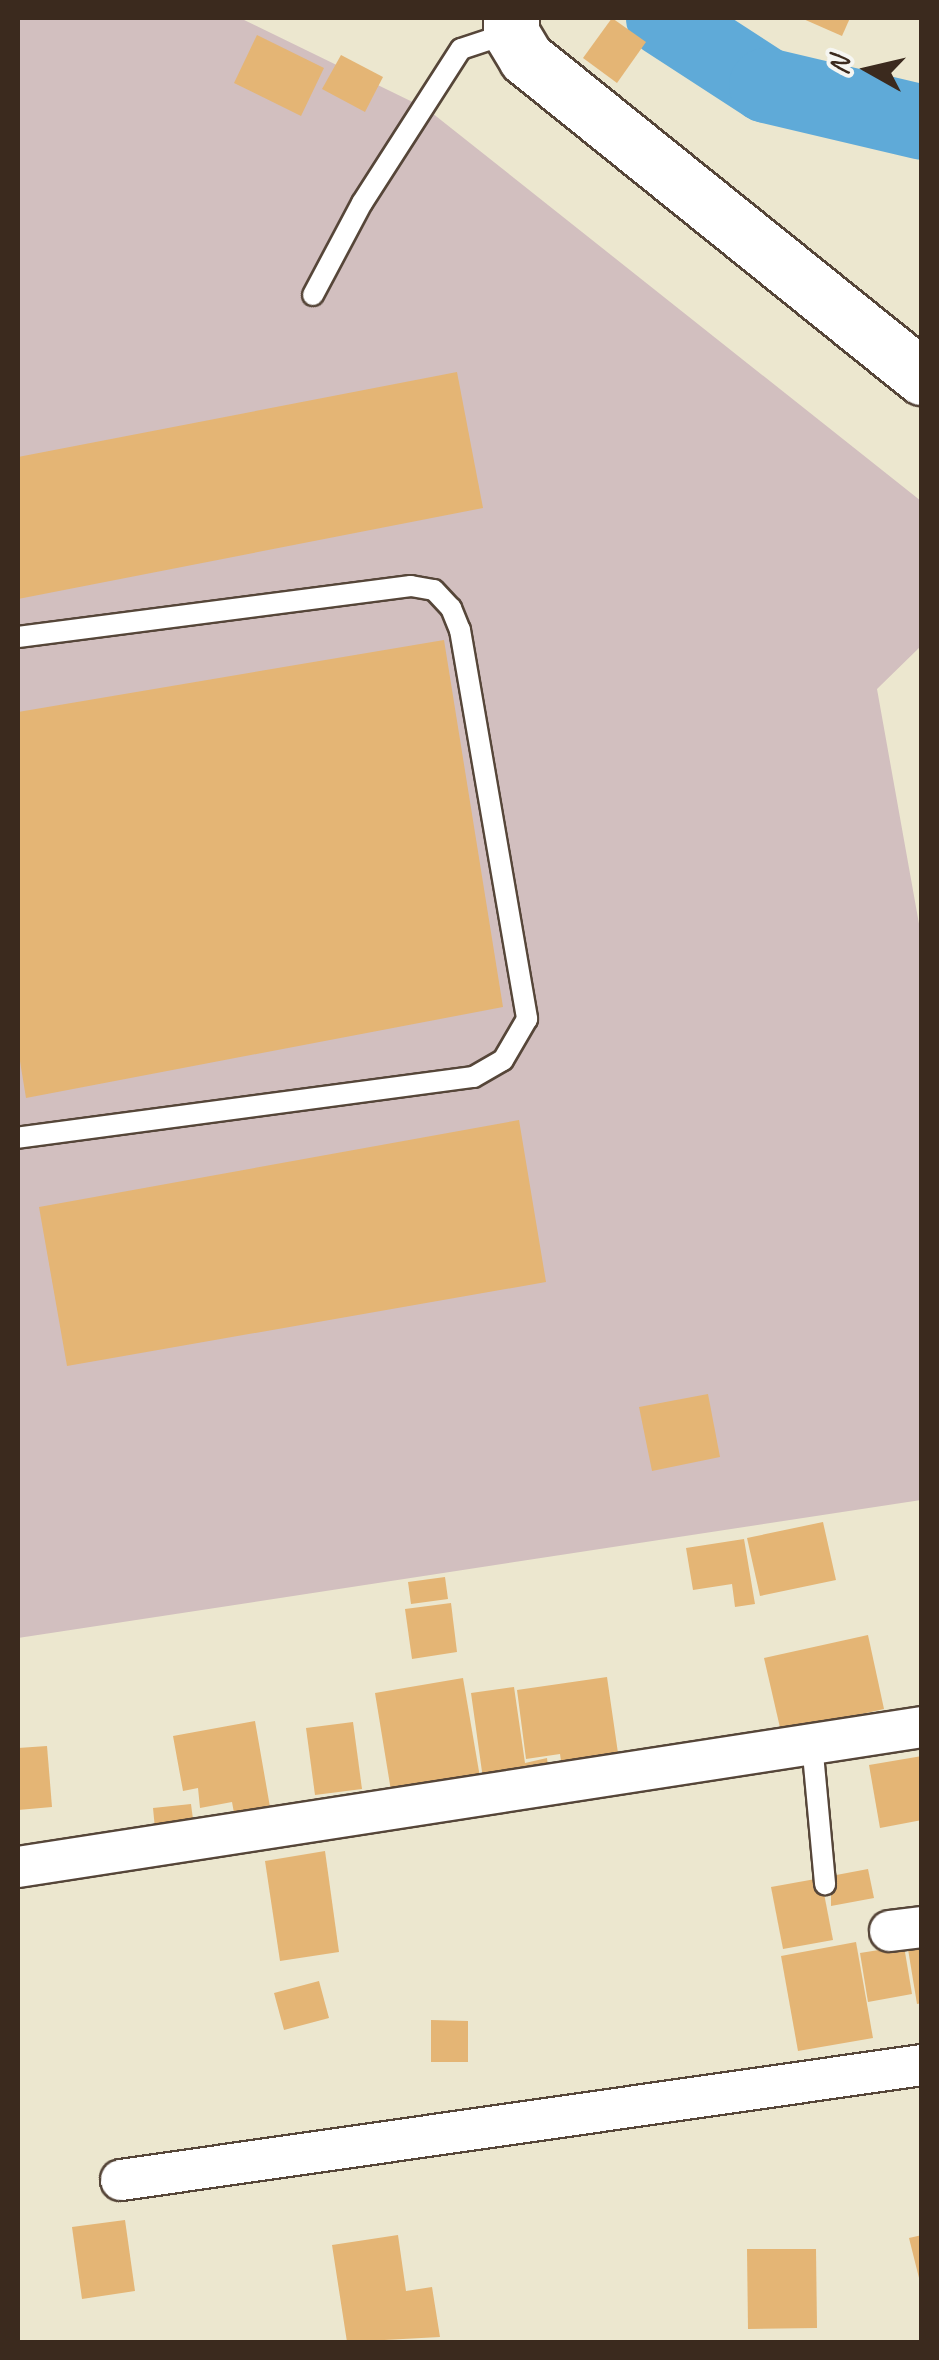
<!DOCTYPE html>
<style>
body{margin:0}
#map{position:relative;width:939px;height:2360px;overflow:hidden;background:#ece7cf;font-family:Caveat,sans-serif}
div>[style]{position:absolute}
.industrial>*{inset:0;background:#d2bfbf}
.river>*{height:75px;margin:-37.5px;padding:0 37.5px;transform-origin:37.5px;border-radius:37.5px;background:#5faad8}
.building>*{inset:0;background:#e4b575}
.roads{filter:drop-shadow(2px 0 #564639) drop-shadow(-2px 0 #564639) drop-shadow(0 2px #564639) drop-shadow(0 -2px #564639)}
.lane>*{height:20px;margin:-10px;padding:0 10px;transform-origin:10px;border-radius:10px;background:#fff}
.street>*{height:40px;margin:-20px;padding:0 20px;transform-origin:20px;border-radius:20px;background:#fff}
.secondary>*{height:55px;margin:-27.5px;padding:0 27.5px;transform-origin:27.5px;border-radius:27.5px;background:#fff}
span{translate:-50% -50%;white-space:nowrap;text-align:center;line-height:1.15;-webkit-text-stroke:10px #f6f6f2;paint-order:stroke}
.frame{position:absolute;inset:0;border:20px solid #3b2a1e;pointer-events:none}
.north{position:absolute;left:819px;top:20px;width:100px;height:100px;-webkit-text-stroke:8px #f6f6f2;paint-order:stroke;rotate:278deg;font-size:28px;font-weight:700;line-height:40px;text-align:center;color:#3b2a1e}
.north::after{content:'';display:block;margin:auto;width:35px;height:45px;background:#3b2a1e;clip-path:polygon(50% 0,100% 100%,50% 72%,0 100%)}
</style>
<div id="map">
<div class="industrial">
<div style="clip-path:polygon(18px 18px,240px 18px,427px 109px,921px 501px,921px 646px,877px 689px,921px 935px,921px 1500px,18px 1638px)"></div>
</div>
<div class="river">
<div style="left:663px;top:18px;width:123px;rotate:33deg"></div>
<div style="left:766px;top:85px;width:160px;rotate:13.3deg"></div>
</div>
<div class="building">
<div style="clip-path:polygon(612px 18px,646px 42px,617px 83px,583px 58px)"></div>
<div style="clip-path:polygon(801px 18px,850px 18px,842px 36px)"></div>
<div style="clip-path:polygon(257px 35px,324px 68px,301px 116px,234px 83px)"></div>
<div style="clip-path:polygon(341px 55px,383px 77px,365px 112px,322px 89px)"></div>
<div style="clip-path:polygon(457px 372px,483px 508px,18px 599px,18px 457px)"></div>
<div style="clip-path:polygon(444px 640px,503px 1007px,26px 1098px,18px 1049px,18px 712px)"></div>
<div style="clip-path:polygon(519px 1120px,546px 1282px,67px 1366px,39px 1207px)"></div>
<div style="clip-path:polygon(708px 1394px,720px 1457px,652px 1471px,639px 1407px)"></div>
<div style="clip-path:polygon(823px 1522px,836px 1580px,760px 1596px,747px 1538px)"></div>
<div style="clip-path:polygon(744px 1539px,755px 1604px,735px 1607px,732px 1584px,693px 1590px,686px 1548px)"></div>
<div style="clip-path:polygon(445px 1577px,448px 1599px,411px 1604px,408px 1582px)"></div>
<div style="clip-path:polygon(451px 1603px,457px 1652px,412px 1659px,405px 1609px)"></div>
<div style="clip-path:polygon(868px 1635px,884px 1709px,781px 1732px,764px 1658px)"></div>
<div style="clip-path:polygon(607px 1677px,619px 1760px,562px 1768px,560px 1754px,526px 1759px,517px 1690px)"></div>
<div style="clip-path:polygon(463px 1678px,482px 1789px,393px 1803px,375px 1693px)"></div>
<div style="clip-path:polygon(514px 1687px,525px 1763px,547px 1758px,549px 1776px,484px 1786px,471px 1693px)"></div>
<div style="clip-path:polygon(255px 1721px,270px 1807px,234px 1813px,232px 1802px,200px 1808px,198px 1788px,183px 1791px,173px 1736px)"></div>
<div style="clip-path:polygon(353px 1722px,362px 1789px,315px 1795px,306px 1728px)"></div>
<div style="clip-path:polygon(47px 1746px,52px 1807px,18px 1810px,18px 1748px)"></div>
<div style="clip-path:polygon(922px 1756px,922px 1820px,880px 1828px,869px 1765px)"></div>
<div style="clip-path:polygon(191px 1804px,195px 1835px,156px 1839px,153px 1808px)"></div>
<div style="clip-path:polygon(325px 1851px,339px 1952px,280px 1961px,265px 1861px)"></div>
<div style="clip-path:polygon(868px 1869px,874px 1898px,831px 1906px,831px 1876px)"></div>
<div style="clip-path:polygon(821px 1878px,833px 1940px,783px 1949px,771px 1887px)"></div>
<div style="clip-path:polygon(922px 1940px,922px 2003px,917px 2004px,907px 1943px)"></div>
<div style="clip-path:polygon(856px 1942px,873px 2038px,798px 2051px,781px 1956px)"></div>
<div style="clip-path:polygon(904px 1946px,912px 1994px,868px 2002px,860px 1953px)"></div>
<div style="clip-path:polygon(319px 1981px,329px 2018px,284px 2030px,274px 1993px)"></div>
<div style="clip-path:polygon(431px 2020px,468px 2021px,468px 2062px,431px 2062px)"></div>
<div style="clip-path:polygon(125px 2220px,135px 2291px,82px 2299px,72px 2227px)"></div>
<div style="clip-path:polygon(398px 2235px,406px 2291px,432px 2287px,440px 2337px,347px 2342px,332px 2245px)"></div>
<div style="clip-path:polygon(922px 2235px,922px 2282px,920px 2282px,909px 2238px)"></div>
<div style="clip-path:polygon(747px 2249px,816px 2249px,817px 2328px,748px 2329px)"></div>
</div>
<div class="roads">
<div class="lane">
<div style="left:313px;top:295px;width:104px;rotate:-62deg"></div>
<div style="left:362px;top:203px;width:183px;rotate:-57.3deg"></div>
<div style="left:461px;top:49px;width:51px;rotate:-18.4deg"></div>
<div style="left:18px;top:637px;width:396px;rotate:-7.4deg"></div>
<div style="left:411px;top:586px;width:23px;rotate:10deg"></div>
<div style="left:434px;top:590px;width:25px;rotate:47deg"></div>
<div style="left:451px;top:608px;width:24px;rotate:68deg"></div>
<div style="left:460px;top:630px;width:395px;rotate:80.2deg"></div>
<div style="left:527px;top:1019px;width:48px;rotate:120.3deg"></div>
<div style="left:503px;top:1060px;width:34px;rotate:150deg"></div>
<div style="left:473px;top:1077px;width:459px;rotate:172.4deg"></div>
<div style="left:812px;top:1743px;width:142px;rotate:84.7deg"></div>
</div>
<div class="street">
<div style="left:18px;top:1867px;width:915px;rotate:-8.8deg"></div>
<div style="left:890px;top:1931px;width:32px;rotate:-7deg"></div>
<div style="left:121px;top:2180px;width:809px;rotate:-8.17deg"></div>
</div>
<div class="secondary">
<div style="left:511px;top:18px;width:15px;rotate:90deg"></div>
<div style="left:511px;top:33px;width:29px;rotate:59deg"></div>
<div style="left:526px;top:58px;width:509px;rotate:38.85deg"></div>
</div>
</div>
<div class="frame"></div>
<div class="north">N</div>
</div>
